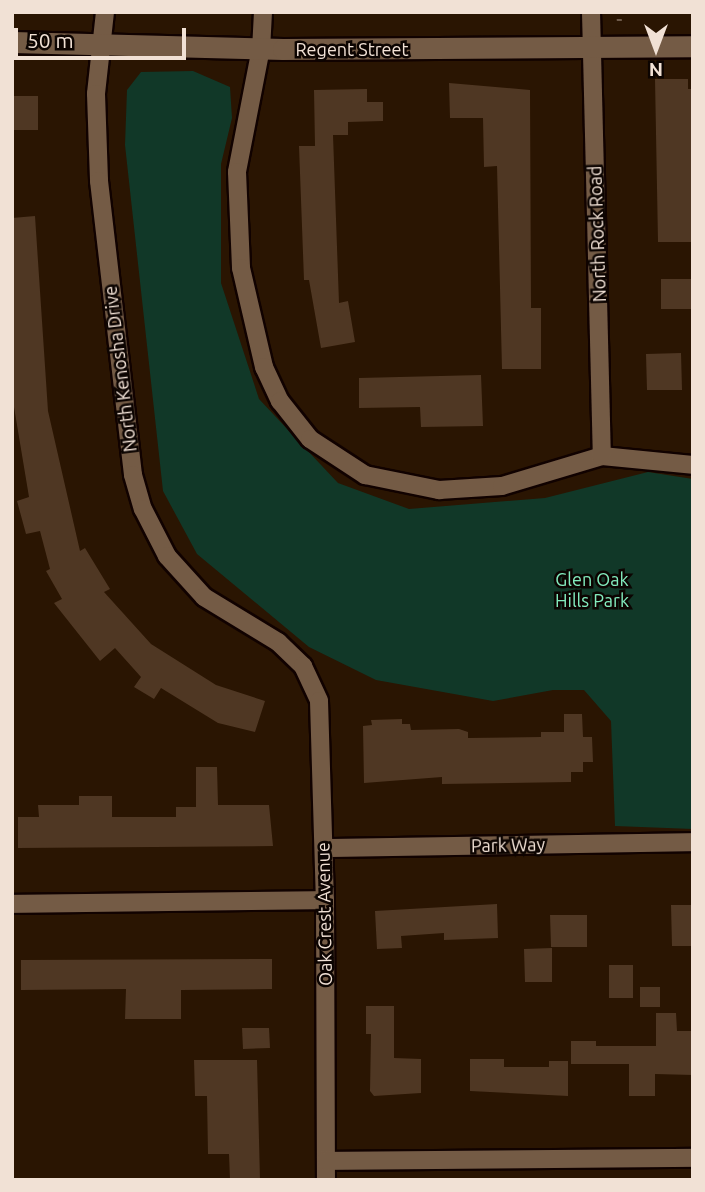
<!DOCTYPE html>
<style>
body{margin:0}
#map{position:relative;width:705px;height:1192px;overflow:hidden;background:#2a1502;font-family:Ubuntu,sans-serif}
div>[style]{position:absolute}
.green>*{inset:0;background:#113828}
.building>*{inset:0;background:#4f3723}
.path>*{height:4.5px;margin-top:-2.25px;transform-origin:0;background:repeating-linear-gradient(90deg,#6f5b4b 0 2px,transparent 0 7px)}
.roads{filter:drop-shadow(2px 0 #110200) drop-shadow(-2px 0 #110200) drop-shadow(0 2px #110200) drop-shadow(0 -2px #110200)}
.street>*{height:18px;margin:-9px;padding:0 9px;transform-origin:9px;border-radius:9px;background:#745b45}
.secondary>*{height:21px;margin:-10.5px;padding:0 10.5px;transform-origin:10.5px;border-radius:10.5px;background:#745b45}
span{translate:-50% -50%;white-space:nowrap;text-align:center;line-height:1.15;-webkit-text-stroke:5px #0c0401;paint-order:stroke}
.street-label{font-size:18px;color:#f1e1d5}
.park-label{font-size:18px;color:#83ecbe}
.frame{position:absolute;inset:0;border:14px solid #f1e1d5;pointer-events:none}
.north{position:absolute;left:621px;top:14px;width:70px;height:70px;-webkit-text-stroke:5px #0c0401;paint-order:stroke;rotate:180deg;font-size:19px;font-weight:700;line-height:28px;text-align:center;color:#f1e1d5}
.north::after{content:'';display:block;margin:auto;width:24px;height:32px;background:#f1e1d5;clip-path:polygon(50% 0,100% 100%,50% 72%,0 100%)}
.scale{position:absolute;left:14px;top:28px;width:172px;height:32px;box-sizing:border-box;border:4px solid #f1e1d5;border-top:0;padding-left:9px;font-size:21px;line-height:24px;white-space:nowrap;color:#f1e1d5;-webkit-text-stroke:5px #0c0401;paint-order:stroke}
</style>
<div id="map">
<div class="green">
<div style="clip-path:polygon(193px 71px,230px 87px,232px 118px,221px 164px,221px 283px,259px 399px,338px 483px,409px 509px,545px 498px,648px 472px,693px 479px,693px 829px,615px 826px,611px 721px,584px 690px,553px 690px,493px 701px,376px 680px,309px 647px,197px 554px,163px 491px,125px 145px,127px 90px,141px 72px)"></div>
</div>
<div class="building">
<div style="clip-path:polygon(655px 79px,688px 79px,688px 89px,693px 89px,693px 242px,658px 242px)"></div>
<div style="clip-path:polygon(449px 83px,530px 90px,531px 308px,541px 308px,541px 369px,502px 369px,497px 166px,484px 167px,483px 118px,450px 118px)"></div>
<div style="clip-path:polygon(367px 89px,367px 102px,383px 102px,383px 121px,348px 122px,348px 135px,333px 135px,339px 303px,348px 301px,355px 342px,321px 348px,309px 280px,304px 280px,299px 146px,315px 146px,314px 90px)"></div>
<div style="clip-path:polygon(12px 96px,38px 96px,38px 130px,12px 130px)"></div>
<div style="clip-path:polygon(35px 216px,48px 411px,80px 551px,85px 548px,110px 589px,104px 592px,151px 644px,216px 685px,265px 701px,255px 732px,218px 723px,161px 688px,154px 699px,134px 687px,141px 677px,115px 648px,100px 661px,54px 603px,62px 599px,46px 571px,50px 569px,40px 531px,26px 534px,17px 501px,29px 497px,12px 395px,12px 218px)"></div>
<div style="clip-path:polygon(661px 279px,693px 279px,693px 309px,661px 309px)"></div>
<div style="clip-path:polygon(681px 353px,682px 390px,647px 390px,646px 354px)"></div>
<div style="clip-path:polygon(481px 375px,483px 426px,421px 427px,420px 407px,359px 408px,359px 378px)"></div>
<div style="clip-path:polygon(564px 714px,582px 714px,583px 737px,592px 737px,593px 762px,583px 762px,583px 772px,571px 772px,571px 782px,442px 784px,442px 777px,364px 783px,363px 726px,372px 725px,371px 720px,402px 719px,402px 724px,410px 724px,411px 730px,459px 729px,468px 732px,468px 738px,541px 737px,541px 732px,564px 732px)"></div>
<div style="clip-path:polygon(196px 767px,217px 767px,218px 805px,269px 805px,273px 846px,18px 848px,18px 817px,39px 817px,38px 805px,79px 805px,79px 796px,112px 796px,112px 817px,176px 817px,176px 807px,196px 807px)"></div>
<div style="clip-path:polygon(497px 904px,498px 938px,444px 940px,444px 933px,401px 936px,402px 948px,377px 949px,375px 911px)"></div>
<div style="clip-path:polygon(671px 905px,693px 905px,693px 946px,672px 946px)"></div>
<div style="clip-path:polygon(550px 915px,587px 915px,587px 947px,551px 947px)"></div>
<div style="clip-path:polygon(552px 948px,552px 982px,525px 982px,524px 949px)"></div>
<div style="clip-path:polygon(272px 959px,272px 989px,181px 990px,181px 1019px,125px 1019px,126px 989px,21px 990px,21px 960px)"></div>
<div style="clip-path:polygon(609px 965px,633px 965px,633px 998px,609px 998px)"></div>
<div style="clip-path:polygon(640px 987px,660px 987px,660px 1007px,640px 1007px)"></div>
<div style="clip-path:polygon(366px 1006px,394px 1006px,394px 1058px,421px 1059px,421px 1093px,374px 1096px,370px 1091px,371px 1034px,366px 1034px)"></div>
<div style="clip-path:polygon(656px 1013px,676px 1013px,677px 1031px,693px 1031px,693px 1075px,655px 1074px,655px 1096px,629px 1096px,629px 1064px,571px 1064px,571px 1041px,596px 1041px,596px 1046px,656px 1046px)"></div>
<div style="clip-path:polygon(242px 1028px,269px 1028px,270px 1048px,243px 1049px)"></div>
<div style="clip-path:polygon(470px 1059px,504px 1059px,504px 1067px,549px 1067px,549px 1061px,568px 1061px,568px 1096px,470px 1091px)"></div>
<div style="clip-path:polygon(194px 1060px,257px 1060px,260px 1180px,230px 1180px,229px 1154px,208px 1154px,207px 1096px,195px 1096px)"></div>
</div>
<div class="path">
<div style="left:619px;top:12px;width:13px;rotate:86deg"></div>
</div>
<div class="roads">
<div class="street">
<div style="left:105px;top:12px;width:82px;rotate:96.3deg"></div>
<div style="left:96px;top:94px;width:87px;rotate:88deg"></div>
<div style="left:99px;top:181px;width:296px;rotate:83.4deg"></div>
<div style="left:133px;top:475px;width:35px;rotate:74deg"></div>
<div style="left:143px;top:509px;width:53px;rotate:62.9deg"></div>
<div style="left:167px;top:556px;width:55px;rotate:47.9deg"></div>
<div style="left:204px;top:597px;width:87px;rotate:31.3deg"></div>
<div style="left:278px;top:642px;width:35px;rotate:44deg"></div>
<div style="left:303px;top:666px;width:38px;rotate:65deg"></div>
<div style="left:319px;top:701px;width:199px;rotate:88.3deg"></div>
<div style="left:325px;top:900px;width:280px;rotate:89.8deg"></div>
<div style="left:263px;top:12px;width:36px;rotate:93deg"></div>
<div style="left:261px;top:48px;width:126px;rotate:101deg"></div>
<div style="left:237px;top:172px;width:96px;rotate:87.6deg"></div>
<div style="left:241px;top:268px;width:102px;rotate:76.9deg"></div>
<div style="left:264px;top:367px;width:38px;rotate:65deg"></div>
<div style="left:280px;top:401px;width:48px;rotate:51.7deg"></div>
<div style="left:310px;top:439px;width:66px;rotate:33.2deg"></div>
<div style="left:365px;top:475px;width:76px;rotate:11.5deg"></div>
<div style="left:439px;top:490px;width:63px;rotate:-3.6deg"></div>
<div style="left:502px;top:486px;width:104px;rotate:-16.7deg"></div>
<div style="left:602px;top:456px;width:91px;rotate:5.6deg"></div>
<div style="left:591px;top:12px;width:444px;rotate:88.6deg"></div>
<div style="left:324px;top:848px;width:369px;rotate:-0.9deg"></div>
<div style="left:12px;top:904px;width:313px;rotate:-0.7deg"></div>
<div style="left:326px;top:1161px;width:367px;rotate:-0.5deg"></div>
</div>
<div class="secondary">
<div style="left:12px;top:42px;width:271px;rotate:1.5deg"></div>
<div style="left:283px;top:49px;width:410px;rotate:-0.4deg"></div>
</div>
</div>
<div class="street-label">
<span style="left:352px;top:49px">Regent Street</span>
<span style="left:597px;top:234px;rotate:-92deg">North Rock Road</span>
<span style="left:120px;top:369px;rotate:-97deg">North Kenosha Drive</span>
<span style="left:508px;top:845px;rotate:-1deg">Park Way</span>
<span style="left:324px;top:914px;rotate:-91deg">Oak Crest Avenue</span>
</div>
<div class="park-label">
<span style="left:592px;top:590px">Glen Oak<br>Hills Park</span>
</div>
<div class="frame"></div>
<div class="north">N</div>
<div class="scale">50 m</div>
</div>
